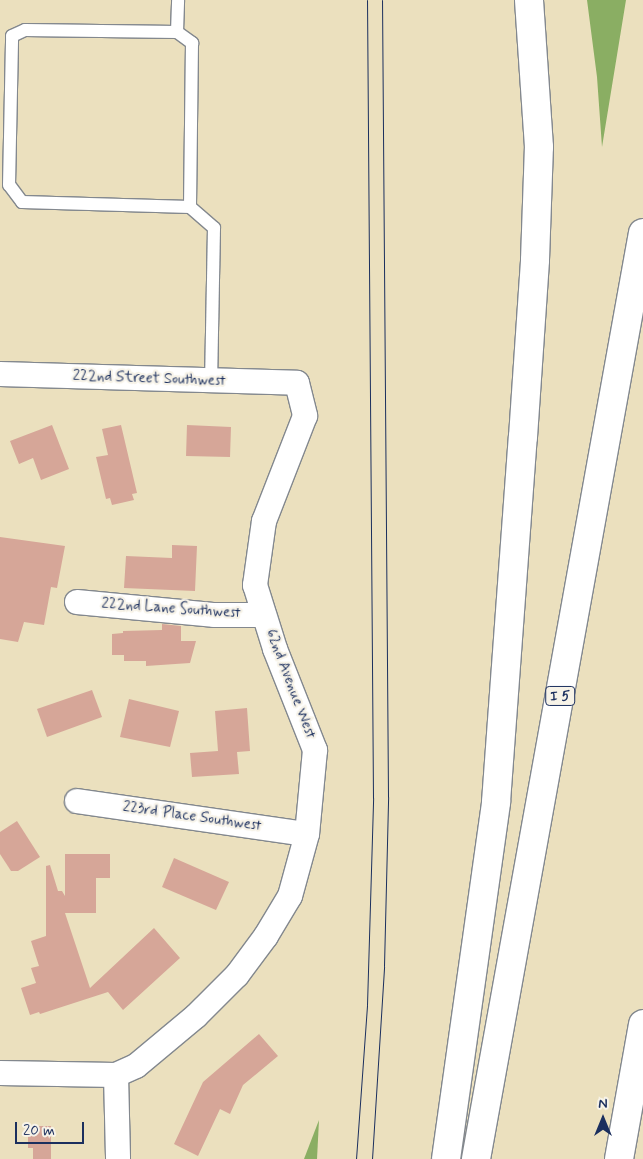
<!DOCTYPE html>
<style>
body{margin:0}
#map{position:relative;width:643px;height:1159px;overflow:hidden;background:#ebe0be;font-family:Mynerve,sans-serif}
div>[style]{position:absolute}
.forest>*{inset:0;background:#8aae63}
.building>*{inset:0;background:#d6a698}
.roads{filter:drop-shadow(1px 0 #83888e) drop-shadow(-1px 0 #83888e) drop-shadow(0 1px #83888e) drop-shadow(0 -1px #83888e)}
.service>*{height:12px;margin:-6px;padding:0 6px;transform-origin:6px;border-radius:6px;background:#fff}
.minor>*{height:24px;margin:-12px;padding:0 12px;transform-origin:12px;border-radius:12px;background:#fff}
.motorway>*{height:28px;margin:-14px;padding:0 14px;transform-origin:14px;border-radius:14px;background:#fff}
.tram>*{height:1px;margin:-0.5px;padding:0 0.5px;transform-origin:0.5px;border-radius:0.5px;background:#1b2f5e}
span{translate:-50% -50%;white-space:nowrap;text-align:center;line-height:1.15;-webkit-text-stroke:4.5px #f7f3e8;paint-order:stroke}
.shield-label span{padding:1px 4px;background:#f7f3e8;border:1px solid;border-radius:4px;-webkit-text-stroke-width:0}
.shield-label{font-size:14px;color:#1b2f5e;font-weight:700}
.street-label{font-size:15px;color:#1b2f5e}
.north{position:absolute;left:578px;top:1094px;width:50px;height:50px;-webkit-text-stroke:4px #f7f3e8;paint-order:stroke;rotate:0deg;font-size:14px;font-weight:700;line-height:20px;text-align:center;color:#1b2f5e}
.north::after{content:'';display:block;margin:auto;width:18px;height:22px;background:#1b2f5e;clip-path:polygon(50% 0,100% 100%,50% 72%,0 100%)}
.scale{position:absolute;left:15px;top:1122px;width:69px;height:22px;box-sizing:border-box;border:2px solid #1b2f5e;border-top:0;padding-left:6px;font-size:15px;line-height:18px;white-space:nowrap;color:#1b2f5e;-webkit-text-stroke:4px #f7f3e8;paint-order:stroke}
</style>
<div id="map">
<div class="forest">
<div style="clip-path:polygon(587px 0,626px 0,602px 147px,597px 77px)"></div>
<div style="clip-path:polygon(319px 1120px,317px 1159px,304px 1159px)"></div>
</div>
<div class="building">
<div style="clip-path:polygon(52px 425px,69px 469px,41px 480px,33px 458px,19px 464px,10px 441px)"></div>
<div style="clip-path:polygon(121px 425px,137px 493px,132px 494px,134px 500px,112px 505px,110px 498px,106px 499px,96px 457px,108px 455px,102px 429px)"></div>
<div style="clip-path:polygon(187px 425px,231px 427px,230px 457px,186px 456px)"></div>
<div style="clip-path:polygon(0 537px,65px 546px,57px 588px,51px 587px,44px 625px,24px 622px,18px 642px,0 639px)"></div>
<div style="clip-path:polygon(172px 545px,197px 546px,195px 591px,124px 588px,126px 556px,172px 558px)"></div>
<div style="clip-path:polygon(162px 624px,181px 626px,181px 641px,196px 641px,190px 663px,146px 666px,146px 661px,124px 661px,124px 655px,112px 655px,112px 634px,123px 633px,123px 631px,162px 630px)"></div>
<div style="clip-path:polygon(92px 690px,102px 717px,47px 737px,37px 709px)"></div>
<div style="clip-path:polygon(129px 699px,179px 711px,170px 747px,120px 737px)"></div>
<div style="clip-path:polygon(247px 708px,250px 751px,237px 752px,239px 774px,192px 777px,190px 753px,218px 751px,215px 711px)"></div>
<div style="clip-path:polygon(17px 821px,40px 857px,18px 871px,11px 871px,0 854px,0 832px)"></div>
<div style="clip-path:polygon(65px 854px,110px 854px,110px 878px,96px 878px,96px 913px,65px 913px,90px 988px,154px 928px,180px 958px,123px 1010px,108px 992px,40px 1014px,39px 1012px,30px 1015px,21px 988px,36px 983px,31px 968px,39px 966px,31px 941px,46px 936px,46px 866px,50px 865px,58px 891px,62px 891px,65px 896px)"></div>
<div style="clip-path:polygon(174px 858px,229px 882px,216px 910px,162px 887px)"></div>
<div style="clip-path:polygon(259px 1034px,278px 1056px,243px 1085px,230px 1114px,220px 1109px,198px 1156px,174px 1144px,203px 1082px)"></div>
<div style="clip-path:polygon(28px 1126px,51px 1126px,51px 1159px,33px 1159px,33px 1148px,28px 1148px)"></div>
</div>
<div class="roads">
<div class="service">
<div style="left:25px;top:30px;width:152px;rotate:0.8deg"></div>
<div style="left:177px;top:32px;width:19px;rotate:36deg"></div>
<div style="left:192px;top:43px;width:164px;rotate:90.7deg"></div>
<div style="left:190px;top:207px;width:168px;rotate:-178.3deg"></div>
<div style="left:22px;top:202px;width:21px;rotate:-127deg"></div>
<div style="left:9px;top:185px;width:149px;rotate:-88.8deg"></div>
<div style="left:12px;top:36px;width:14px;rotate:-25deg"></div>
<div style="left:177px;top:32px;width:32px;rotate:-88deg"></div>
<div style="left:190px;top:207px;width:32px;rotate:41deg"></div>
<div style="left:214px;top:228px;width:152px;rotate:91.1deg"></div>
</div>
<div class="minor">
<div style="left:0;top:374px;width:297px;rotate:1.7deg"></div>
<div style="left:297px;top:383px;width:34px;rotate:76deg"></div>
<div style="left:305px;top:416px;width:113px;rotate:111.3deg"></div>
<div style="left:264px;top:521px;width:65px;rotate:98deg"></div>
<div style="left:255px;top:585px;width:67px;rotate:72.6deg"></div>
<div style="left:275px;top:649px;width:109px;rotate:68.4deg"></div>
<div style="left:315px;top:750px;width:84px;rotate:95.4deg"></div>
<div style="left:307px;top:834px;width:64px;rotate:105.3deg"></div>
<div style="left:290px;top:896px;width:47px;rotate:121deg"></div>
<div style="left:266px;top:936px;width:49px;rotate:126.6deg"></div>
<div style="left:237px;top:975px;width:58px;rotate:135deg"></div>
<div style="left:196px;top:1016px;width:78px;rotate:140.2deg"></div>
<div style="left:136px;top:1066px;width:22px;rotate:156deg"></div>
<div style="left:116px;top:1075px;width:84px;rotate:88.6deg"></div>
<div style="left:77px;top:602px;width:139px;rotate:5.4deg"></div>
<div style="left:215px;top:615px;width:49px"></div>
<div style="left:77px;top:801px;width:232px;rotate:8.2deg"></div>
<div style="left:0;top:1073px;width:116px;rotate:1deg"></div>
</div>
<div class="motorway">
<div style="left:446px;top:1159px;width:360px;rotate:-82deg"></div>
<div style="left:496px;top:802px;width:366px;rotate:-85.8deg"></div>
<div style="left:523px;top:437px;width:177px;rotate:-86.1deg"></div>
<div style="left:535px;top:260px;width:113px;rotate:-88deg"></div>
<div style="left:539px;top:147px;width:147px;rotate:-93.9deg"></div>
<div style="left:476px;top:1159px;width:941px;rotate:-79.78deg"></div>
<div style="left:619px;top:1159px;width:137px;rotate:-79.9deg"></div>
</div>
</div>
<div class="tram">
<div style="left:356px;top:1159px;width:154px;rotate:-85.9deg"></div>
<div style="left:367px;top:1005px;width:207px;rotate:-88.3deg"></div>
<div style="left:373px;top:798px;width:798px;rotate:-90.43deg"></div>
<div style="left:372px;top:1159px;width:193px;rotate:-86.4deg"></div>
<div style="left:384px;top:966px;width:169px;rotate:-88.6deg"></div>
<div style="left:388px;top:797px;width:797px;rotate:-90.43deg"></div>
</div>
<div class="shield-label">
<span style="left:560px;top:696px">I 5</span>
</div>
<div class="street-label">
<span style="left:149px;top:379px;rotate:2deg">222nd Street Southwest</span>
<span style="left:171px;top:609px;rotate:4deg">222nd Lane Southwest</span>
<span style="left:290px;top:684px;rotate:69deg">62nd Avenue West</span>
<span style="left:192px;top:817px;rotate:8deg">223rd Place Southwest</span>
</div>
<div class="north">N</div>
<div class="scale">20 m</div>
</div>
